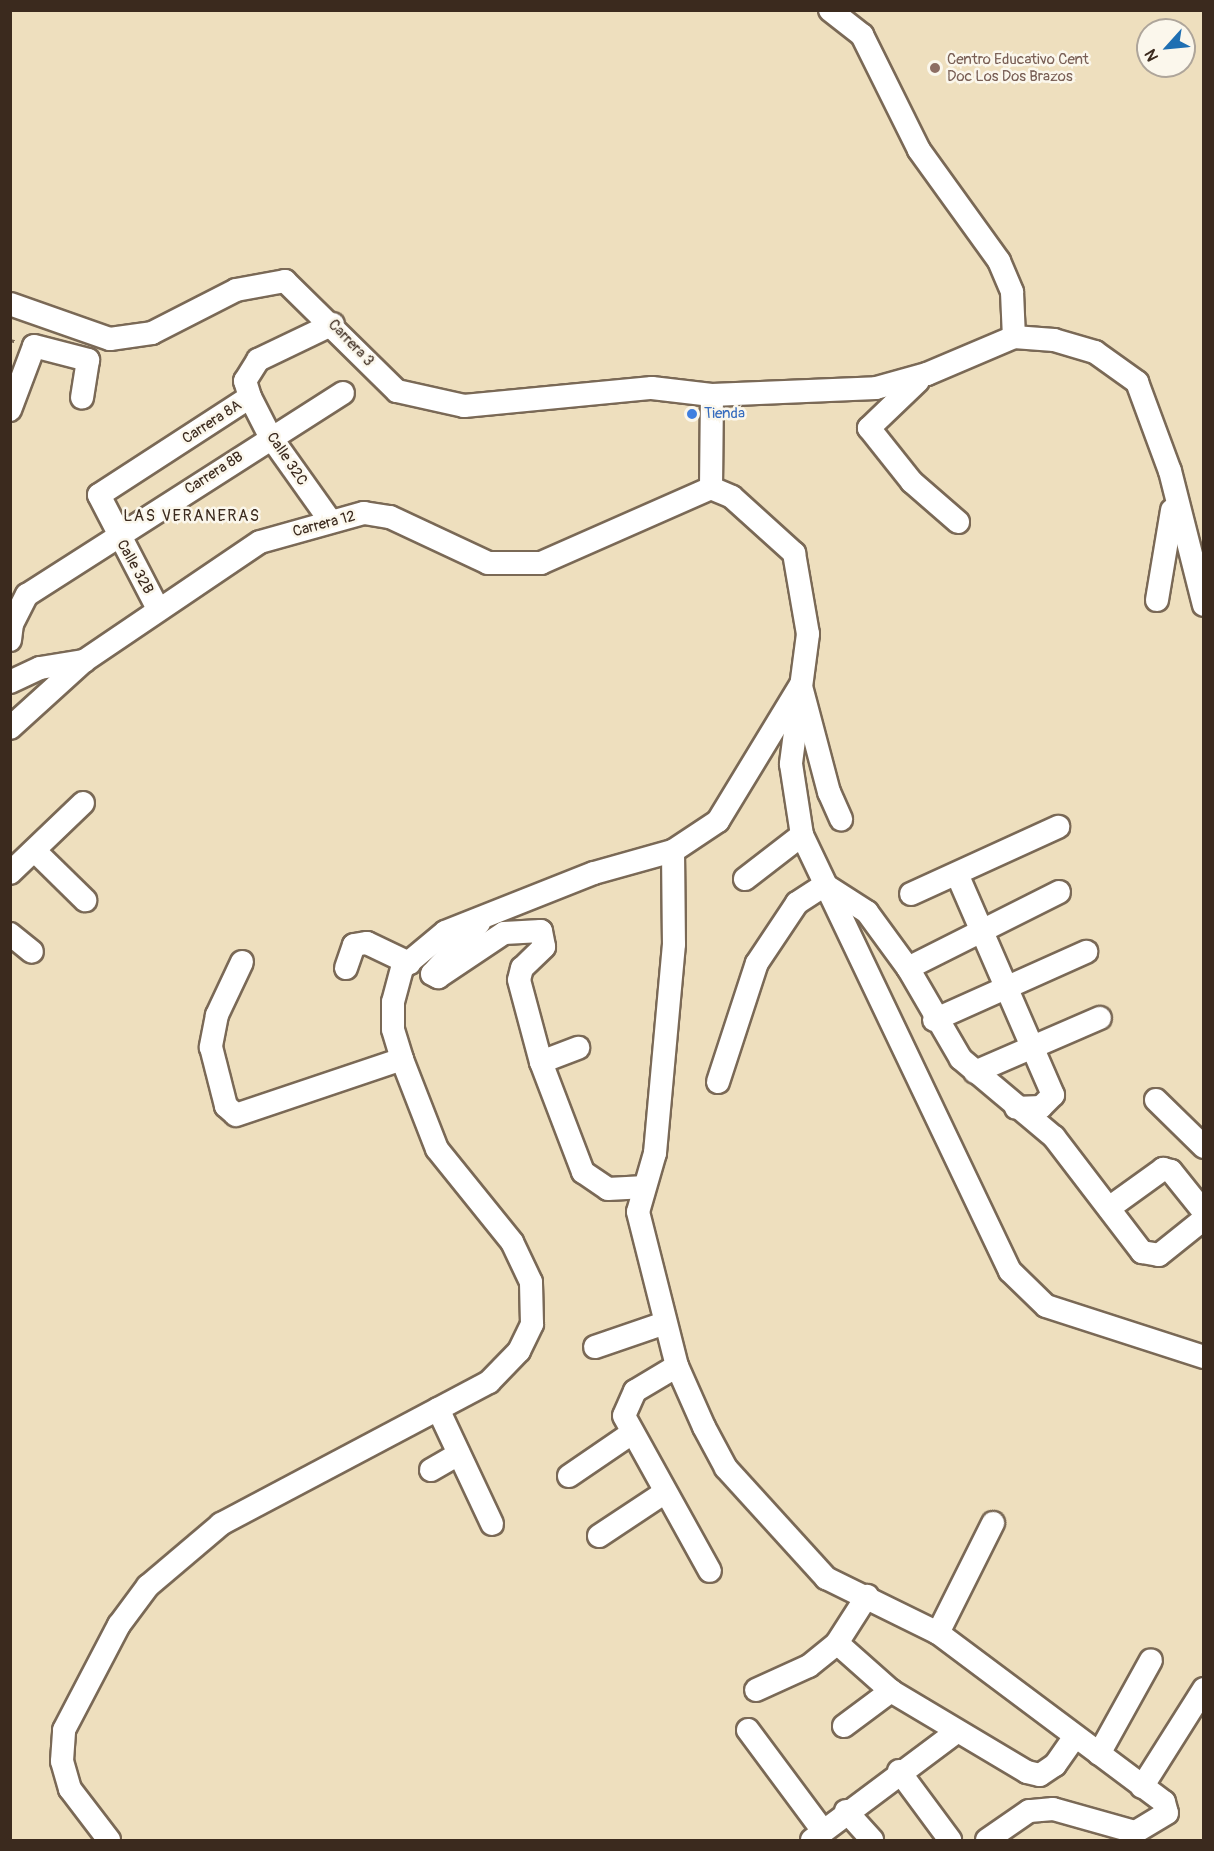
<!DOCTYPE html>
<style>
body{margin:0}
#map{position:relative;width:1214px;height:1851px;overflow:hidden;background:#eedfbe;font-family:Pangolin,sans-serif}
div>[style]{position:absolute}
.path>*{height:3px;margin-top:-1.5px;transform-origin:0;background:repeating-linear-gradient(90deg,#7a6956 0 4.5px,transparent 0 9px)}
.roads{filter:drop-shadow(2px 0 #7a6956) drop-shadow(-2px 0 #7a6956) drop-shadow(0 2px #7a6956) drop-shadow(0 -2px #7a6956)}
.minor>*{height:22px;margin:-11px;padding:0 11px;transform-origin:11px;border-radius:11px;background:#fff}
.dots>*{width:16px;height:16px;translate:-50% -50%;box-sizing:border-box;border:3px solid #fbf7ec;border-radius:50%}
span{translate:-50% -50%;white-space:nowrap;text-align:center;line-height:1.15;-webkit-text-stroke:5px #fbf7ec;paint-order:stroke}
.education-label{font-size:15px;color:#785e54}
.left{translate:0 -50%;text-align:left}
.street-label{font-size:15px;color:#3b2a1e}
.shop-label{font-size:15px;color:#366cbe}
.neighbourhood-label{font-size:16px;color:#3b2a1e;letter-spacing:1.5px}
.frame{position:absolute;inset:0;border:12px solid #3b2a1e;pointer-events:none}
.north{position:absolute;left:1136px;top:18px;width:60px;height:60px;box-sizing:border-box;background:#fbf7ec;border:2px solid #aea59a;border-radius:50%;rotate:243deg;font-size:16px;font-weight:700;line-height:24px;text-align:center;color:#3b2a1e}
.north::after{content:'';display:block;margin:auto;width:21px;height:27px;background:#1f6fb2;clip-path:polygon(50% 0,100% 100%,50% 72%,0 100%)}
</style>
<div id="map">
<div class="path">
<div style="left:10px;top:340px;width:8px;rotate:14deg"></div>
</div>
<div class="roads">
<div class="minor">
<div style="left:830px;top:10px;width:41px;rotate:38deg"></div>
<div style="left:862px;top:35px;width:128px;rotate:63.6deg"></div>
<div style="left:919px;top:150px;width:137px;rotate:54.2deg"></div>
<div style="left:999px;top:261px;width:34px;rotate:67deg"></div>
<div style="left:1012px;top:292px;width:45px;rotate:87.5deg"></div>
<div style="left:10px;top:304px;width:106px;rotate:19.3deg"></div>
<div style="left:110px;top:339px;width:42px;rotate:-8.1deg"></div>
<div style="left:152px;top:333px;width:94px;rotate:-27.1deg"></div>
<div style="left:236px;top:290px;width:50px;rotate:-10.4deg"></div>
<div style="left:285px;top:281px;width:157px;rotate:44.5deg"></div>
<div style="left:397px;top:391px;width:69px;rotate:12.6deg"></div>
<div style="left:464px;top:406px;width:189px;rotate:-5.5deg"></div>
<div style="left:652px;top:388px;width:60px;rotate:6.7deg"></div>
<div style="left:712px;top:395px;width:164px;rotate:-2.4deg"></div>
<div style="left:876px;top:388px;width:53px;rotate:-15.4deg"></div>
<div style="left:927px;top:374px;width:95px;rotate:-23deg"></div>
<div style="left:1014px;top:337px;width:40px;rotate:4.3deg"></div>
<div style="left:1054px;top:340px;width:43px;rotate:16.3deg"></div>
<div style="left:1095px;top:352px;width:52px;rotate:35.5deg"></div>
<div style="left:1137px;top:382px;width:95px;rotate:69.7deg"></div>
<div style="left:1170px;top:471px;width:138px;rotate:75.8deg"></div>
<div style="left:918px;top:381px;width:68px;rotate:136.2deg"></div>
<div style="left:869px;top:428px;width:69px;rotate:51.5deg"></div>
<div style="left:912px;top:482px;width:61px;rotate:41deg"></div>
<div style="left:250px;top:397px;width:44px;rotate:62.9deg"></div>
<div style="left:270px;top:436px;width:102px;rotate:54.6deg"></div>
<div style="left:10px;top:410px;width:68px;rotate:-69.4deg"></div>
<div style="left:34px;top:346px;width:56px;rotate:14.5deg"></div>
<div style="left:88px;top:360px;width:38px;rotate:99deg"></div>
<div style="left:711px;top:488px;width:23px;rotate:23deg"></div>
<div style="left:732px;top:497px;width:84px;rotate:42.1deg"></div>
<div style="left:794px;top:553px;width:82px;rotate:80.2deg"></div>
<div style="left:808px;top:634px;width:131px;rotate:97.5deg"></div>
<div style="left:791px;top:764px;width:72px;rotate:81.2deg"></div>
<div style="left:802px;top:835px;width:483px;rotate:64.5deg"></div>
<div style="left:1010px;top:1271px;width:50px;rotate:44.2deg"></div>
<div style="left:1046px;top:1306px;width:166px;rotate:17.9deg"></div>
<div style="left:711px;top:488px;width:93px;rotate:-89.4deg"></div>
<div style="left:1157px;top:600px;width:91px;rotate:-80.5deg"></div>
<div style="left:157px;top:607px;width:126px;rotate:-117.4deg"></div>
<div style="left:99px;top:495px;width:180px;rotate:-33deg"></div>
<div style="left:250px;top:397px;width:17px;rotate:-107deg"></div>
<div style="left:245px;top:381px;width:25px;rotate:-58deg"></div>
<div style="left:258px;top:360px;width:83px;rotate:-25.6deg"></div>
<div style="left:10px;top:640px;width:16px;rotate:-83deg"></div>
<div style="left:12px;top:624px;width:33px;rotate:-63deg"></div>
<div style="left:27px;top:595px;width:375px;rotate:-32.6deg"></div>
<div style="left:10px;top:682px;width:33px;rotate:-25deg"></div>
<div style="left:40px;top:668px;width:45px;rotate:-9deg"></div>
<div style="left:802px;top:690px;width:106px;rotate:75.2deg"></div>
<div style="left:829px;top:792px;width:30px;rotate:66deg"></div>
<div style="left:10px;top:728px;width:100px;rotate:-42.2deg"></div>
<div style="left:84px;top:661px;width:212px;rotate:-34.1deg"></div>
<div style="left:260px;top:542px;width:108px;rotate:-15.6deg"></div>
<div style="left:364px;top:513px;width:26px;rotate:9deg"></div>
<div style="left:390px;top:517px;width:108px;rotate:25.1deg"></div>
<div style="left:488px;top:563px;width:53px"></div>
<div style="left:541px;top:563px;width:186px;rotate:-23.8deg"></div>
<div style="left:673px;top:851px;width:93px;rotate:89.4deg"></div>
<div style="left:674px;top:944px;width:210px;rotate:95.2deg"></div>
<div style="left:655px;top:1153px;width:61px;rotate:106.1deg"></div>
<div style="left:638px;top:1212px;width:159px;rotate:75.8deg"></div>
<div style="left:677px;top:1366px;width:67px;rotate:66.1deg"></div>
<div style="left:704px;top:1427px;width:47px;rotate:61.8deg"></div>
<div style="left:726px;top:1468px;width:149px;rotate:47.7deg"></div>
<div style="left:826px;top:1578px;width:125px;rotate:26.2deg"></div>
<div style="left:938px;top:1633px;width:282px;rotate:36.8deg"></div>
<div style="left:1164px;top:1802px;width:11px;rotate:75deg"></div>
<div style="left:1167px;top:1813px;width:37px;rotate:149deg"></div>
<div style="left:1135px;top:1832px;width:85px;rotate:-164.3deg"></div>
<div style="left:1053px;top:1809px;width:24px;rotate:175deg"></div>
<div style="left:1029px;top:1811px;width:51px;rotate:145.4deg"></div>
<div style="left:36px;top:852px;width:69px;rotate:44.4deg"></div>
<div style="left:10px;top:873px;width:101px;rotate:-43.8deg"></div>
<div style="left:957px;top:874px;width:241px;rotate:66.5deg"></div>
<div style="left:1053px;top:1095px;width:17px;rotate:135deg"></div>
<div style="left:1041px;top:1107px;width:25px;rotate:178deg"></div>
<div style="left:745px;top:879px;width:72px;rotate:-37.7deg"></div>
<div style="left:911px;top:894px;width:162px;rotate:-24.5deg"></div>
<div style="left:479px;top:923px;width:69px;rotate:132.7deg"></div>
<div style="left:432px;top:974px;width:7px;rotate:27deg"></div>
<div style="left:438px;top:977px;width:79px;rotate:-33.7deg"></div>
<div style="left:504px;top:933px;width:37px;rotate:-3deg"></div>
<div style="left:541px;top:931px;width:16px;rotate:79deg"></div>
<div style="left:544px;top:947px;width:30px;rotate:136deg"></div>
<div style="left:522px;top:968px;width:12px;rotate:104deg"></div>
<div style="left:519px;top:980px;width:85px;rotate:75deg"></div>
<div style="left:541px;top:1062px;width:118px;rotate:69.1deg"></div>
<div style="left:583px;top:1172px;width:30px;rotate:34deg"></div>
<div style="left:608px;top:1189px;width:33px;rotate:-3deg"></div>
<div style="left:10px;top:934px;width:28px;rotate:39deg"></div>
<div style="left:242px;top:962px;width:59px;rotate:115.3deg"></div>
<div style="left:217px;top:1015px;width:33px;rotate:101deg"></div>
<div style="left:211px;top:1047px;width:61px;rotate:75.7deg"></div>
<div style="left:226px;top:1106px;width:13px;rotate:42deg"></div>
<div style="left:236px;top:1115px;width:175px;rotate:-18.6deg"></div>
<div style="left:346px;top:968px;width:24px;rotate:-71deg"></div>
<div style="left:354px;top:945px;width:13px;rotate:-9deg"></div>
<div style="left:367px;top:943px;width:47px;rotate:25.5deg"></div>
<div style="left:908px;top:968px;width:169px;rotate:-26.7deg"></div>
<div style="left:934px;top:1020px;width:167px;rotate:-24.1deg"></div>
<div style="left:541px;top:1062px;width:40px;rotate:-21deg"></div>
<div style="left:975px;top:1072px;width:136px;rotate:-23.4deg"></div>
<div style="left:718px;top:1082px;width:125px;rotate:-71.9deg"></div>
<div style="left:757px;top:963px;width:72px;rotate:-56.3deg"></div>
<div style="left:797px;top:903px;width:33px;rotate:-33deg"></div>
<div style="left:825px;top:885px;width:50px;rotate:32.7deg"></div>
<div style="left:867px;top:912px;width:69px;rotate:53.8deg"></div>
<div style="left:908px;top:968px;width:105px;rotate:59.8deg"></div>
<div style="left:961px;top:1059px;width:121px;rotate:40deg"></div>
<div style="left:1054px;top:1137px;width:145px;rotate:52.6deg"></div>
<div style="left:1142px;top:1252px;width:17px;rotate:10deg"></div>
<div style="left:1159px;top:1255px;width:58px;rotate:-38.7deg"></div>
<div style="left:1156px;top:1100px;width:67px;rotate:44.4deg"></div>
<div style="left:1109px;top:1208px;width:67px;rotate:-35.8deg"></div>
<div style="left:1163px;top:1169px;width:8px;rotate:14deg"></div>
<div style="left:1171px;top:1171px;width:53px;rotate:51.2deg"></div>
<div style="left:595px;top:1347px;width:74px;rotate:-18.9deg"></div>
<div style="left:677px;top:1366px;width:49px;rotate:149.2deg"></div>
<div style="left:635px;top:1391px;width:27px;rotate:114deg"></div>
<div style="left:624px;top:1416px;width:177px;rotate:61deg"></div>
<div style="left:438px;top:1409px;width:127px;rotate:64.8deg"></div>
<div style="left:431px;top:1470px;width:32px;rotate:-30deg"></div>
<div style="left:569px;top:1476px;width:76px;rotate:-34.3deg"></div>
<div style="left:599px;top:1536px;width:78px;rotate:-33.5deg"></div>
<div style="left:938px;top:1633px;width:123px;rotate:-63.4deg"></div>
<div style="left:837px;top:1643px;width:72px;rotate:41.6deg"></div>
<div style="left:891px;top:1691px;width:158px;rotate:30.8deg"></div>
<div style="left:1027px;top:1772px;width:13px;rotate:13deg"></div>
<div style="left:1040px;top:1775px;width:18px;rotate:-34deg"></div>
<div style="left:1055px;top:1765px;width:35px;rotate:-55deg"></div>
<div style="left:756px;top:1690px;width:58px;rotate:-24.4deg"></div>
<div style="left:809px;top:1666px;width:36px;rotate:-39deg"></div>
<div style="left:837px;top:1643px;width:56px;rotate:-57.4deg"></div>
<div style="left:844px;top:1726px;width:59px;rotate:-36.7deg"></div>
<div style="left:748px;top:1730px;width:126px;rotate:53.4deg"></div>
<div style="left:1099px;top:1754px;width:107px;rotate:-61deg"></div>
<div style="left:899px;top:1771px;width:86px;rotate:53.5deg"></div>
<div style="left:1142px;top:1787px;width:116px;rotate:-57.7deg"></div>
<div style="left:846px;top:1811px;width:39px;rotate:48deg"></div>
<div style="left:109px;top:1840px;width:64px;rotate:-127.4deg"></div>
<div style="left:70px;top:1789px;width:29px;rotate:-106deg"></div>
<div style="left:62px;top:1761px;width:31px;rotate:-86deg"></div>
<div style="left:64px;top:1730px;width:119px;rotate:-62.4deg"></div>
<div style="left:119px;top:1625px;width:49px;rotate:-53.4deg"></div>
<div style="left:148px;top:1586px;width:96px;rotate:-40.3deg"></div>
<div style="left:221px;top:1524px;width:303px;rotate:-27.9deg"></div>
<div style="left:489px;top:1382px;width:43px;rotate:-45.9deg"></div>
<div style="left:519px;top:1351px;width:30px;rotate:-64deg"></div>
<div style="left:532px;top:1324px;width:42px;rotate:-91.4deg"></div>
<div style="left:531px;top:1282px;width:44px;rotate:-115.4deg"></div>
<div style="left:512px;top:1242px;width:119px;rotate:-128.9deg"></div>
<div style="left:437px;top:1149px;width:97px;rotate:-111.3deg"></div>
<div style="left:402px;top:1059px;width:31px;rotate:-107deg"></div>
<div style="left:393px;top:1029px;width:27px;rotate:-90deg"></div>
<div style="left:393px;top:1002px;width:35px;rotate:-75deg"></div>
<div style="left:402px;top:968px;width:56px;rotate:-39.9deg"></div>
<div style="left:445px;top:932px;width:160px;rotate:-21.6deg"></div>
<div style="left:594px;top:873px;width:82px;rotate:-15.6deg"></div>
<div style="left:673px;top:851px;width:54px;rotate:-33.7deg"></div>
<div style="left:718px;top:821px;width:158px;rotate:-58.7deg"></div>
<div style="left:812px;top:1840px;width:179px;rotate:-36.8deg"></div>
</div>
</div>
<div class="dots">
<div style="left:935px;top:68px;background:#8d6e63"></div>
<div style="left:692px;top:414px;background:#3f7fe0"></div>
</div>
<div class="education-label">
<span class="left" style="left:947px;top:68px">Centro Educativo Cent<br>Doc Los Dos Brazos</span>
</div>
<div class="street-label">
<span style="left:351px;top:343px;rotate:46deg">Carrera 3</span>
<span style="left:212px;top:422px;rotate:-33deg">Carrera 8A</span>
<span style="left:287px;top:459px;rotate:56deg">Calle 32C</span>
<span style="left:214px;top:473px;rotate:-33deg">Carrera 8B</span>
<span style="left:324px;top:524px;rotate:-15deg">Carrera 12</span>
<span style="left:135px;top:567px;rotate:61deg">Calle 32B</span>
</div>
<div class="shop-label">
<span class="left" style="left:704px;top:414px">Tienda</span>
</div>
<div class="neighbourhood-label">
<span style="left:192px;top:516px">LAS VERANERAS</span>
</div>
<div class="frame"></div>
<div class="north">N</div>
</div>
